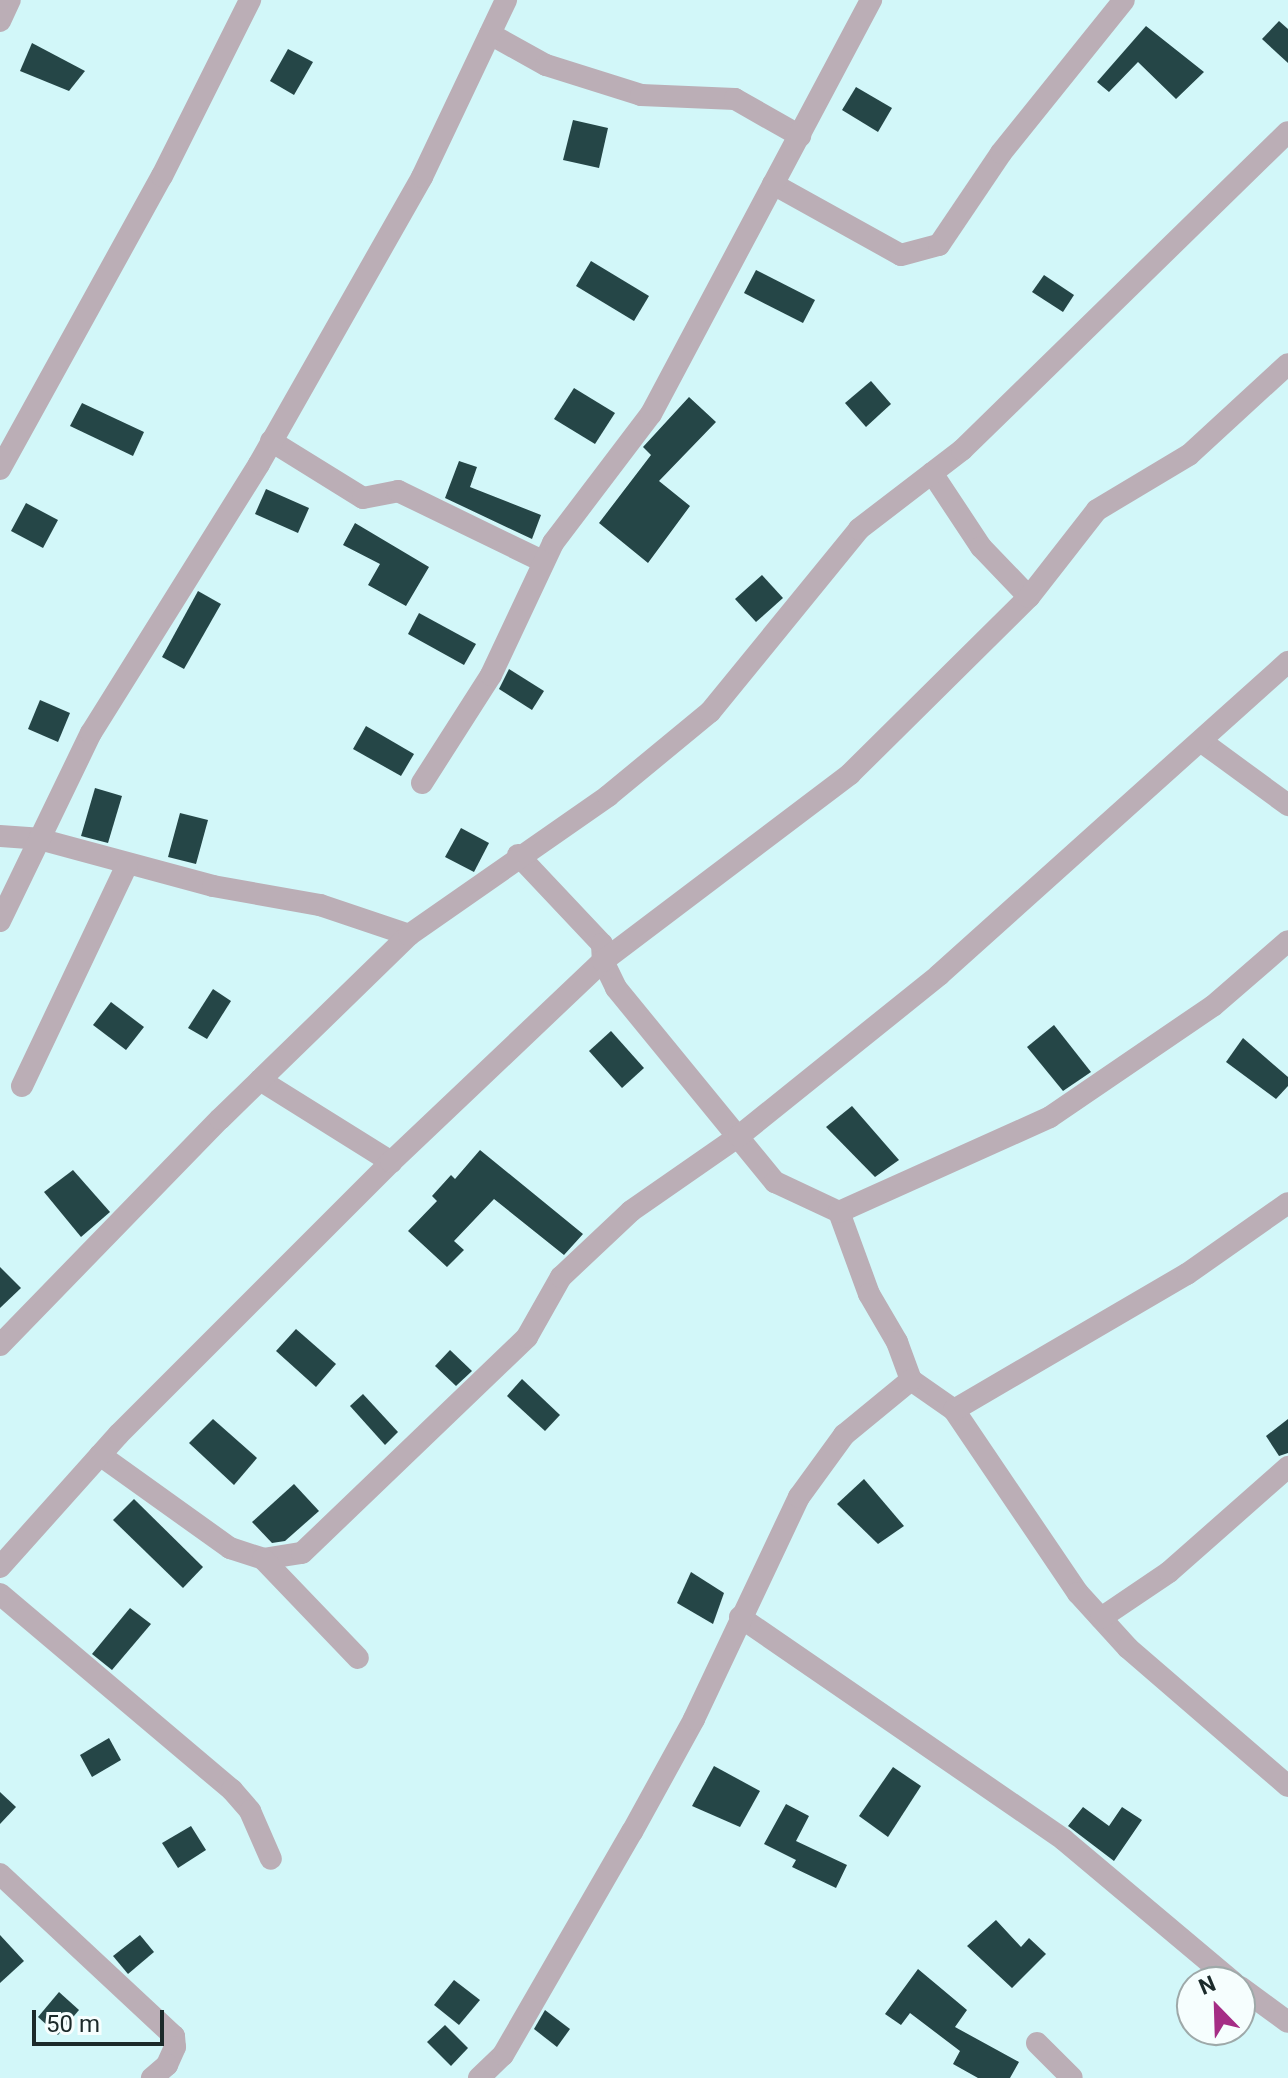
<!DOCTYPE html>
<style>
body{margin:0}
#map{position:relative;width:1288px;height:2078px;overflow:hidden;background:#d2f7f9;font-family:Roboto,sans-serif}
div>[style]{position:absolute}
.building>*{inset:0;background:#254647}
.street>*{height:22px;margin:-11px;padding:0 11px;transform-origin:11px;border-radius:11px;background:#bbaeb6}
span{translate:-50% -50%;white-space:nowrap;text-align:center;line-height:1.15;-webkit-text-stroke:8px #f6fefe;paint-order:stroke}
.north{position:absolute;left:1176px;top:1966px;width:80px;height:80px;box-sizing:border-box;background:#f6fefe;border:2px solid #9ea9a9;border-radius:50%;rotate:337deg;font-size:22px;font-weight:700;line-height:32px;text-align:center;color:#1b2a2a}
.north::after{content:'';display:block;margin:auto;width:28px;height:36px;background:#a52d85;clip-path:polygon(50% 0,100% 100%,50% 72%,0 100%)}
.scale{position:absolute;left:32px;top:2010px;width:132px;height:36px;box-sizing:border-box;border:4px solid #1b2a2a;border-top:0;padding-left:10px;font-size:24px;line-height:28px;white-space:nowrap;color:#1b2a2a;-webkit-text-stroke:6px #f6fefe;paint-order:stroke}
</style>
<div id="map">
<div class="building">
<div style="clip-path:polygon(1279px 21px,1288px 29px,1288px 63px,1262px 39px)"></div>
<div style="clip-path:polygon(1146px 26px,1204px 72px,1176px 99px,1138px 62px,1109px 92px,1097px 82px)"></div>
<div style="clip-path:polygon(32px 43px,85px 71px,69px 91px,20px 71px)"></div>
<div style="clip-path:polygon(288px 49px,313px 62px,294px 95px,270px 81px)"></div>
<div style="clip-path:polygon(856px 87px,892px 108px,878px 132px,842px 110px)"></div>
<div style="clip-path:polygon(573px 120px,608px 128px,599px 168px,563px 160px)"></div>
<div style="clip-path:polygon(591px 261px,649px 296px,634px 321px,576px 286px)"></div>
<div style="clip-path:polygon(756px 270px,815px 300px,803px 323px,744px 293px)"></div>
<div style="clip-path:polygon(1044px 275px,1074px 295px,1063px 312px,1032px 292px)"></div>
<div style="clip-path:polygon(871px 381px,891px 404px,866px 427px,845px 403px)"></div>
<div style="clip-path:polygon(574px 388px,615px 413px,595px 444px,554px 419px)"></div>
<div style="clip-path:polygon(689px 397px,716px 422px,659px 481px,690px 506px,648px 563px,599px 523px,651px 455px,643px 447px)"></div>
<div style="clip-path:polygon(82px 403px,144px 432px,133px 456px,70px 426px)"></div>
<div style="clip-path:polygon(459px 461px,477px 467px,470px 487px,541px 515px,532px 539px,445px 498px)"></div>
<div style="clip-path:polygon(266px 489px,309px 508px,298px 533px,255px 514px)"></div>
<div style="clip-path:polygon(26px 503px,58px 520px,43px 548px,11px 531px)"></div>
<div style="clip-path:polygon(355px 523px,429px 567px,406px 606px,368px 585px,380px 564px,343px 545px)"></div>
<div style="clip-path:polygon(762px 575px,783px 598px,756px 622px,735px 599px)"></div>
<div style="clip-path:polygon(198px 591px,221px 604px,184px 669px,162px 657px)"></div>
<div style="clip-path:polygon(419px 613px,476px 644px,464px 665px,408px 634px)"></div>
<div style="clip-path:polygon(509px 669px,544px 691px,532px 710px,499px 689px)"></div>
<div style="clip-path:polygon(40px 700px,70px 713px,58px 742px,28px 729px)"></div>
<div style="clip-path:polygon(366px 726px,414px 754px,401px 776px,353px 749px)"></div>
<div style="clip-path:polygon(95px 788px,122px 796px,108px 843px,81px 836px)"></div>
<div style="clip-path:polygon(180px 813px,208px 820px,196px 864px,168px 857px)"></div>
<div style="clip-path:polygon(461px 828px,489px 843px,474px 872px,445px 857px)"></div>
<div style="clip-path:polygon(213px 989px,231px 1001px,207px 1039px,188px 1028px)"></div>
<div style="clip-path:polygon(111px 1002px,144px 1027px,126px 1050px,93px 1025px)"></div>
<div style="clip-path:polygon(1054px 1025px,1091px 1072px,1063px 1091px,1027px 1047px)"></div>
<div style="clip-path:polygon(611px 1031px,644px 1068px,622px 1088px,589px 1051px)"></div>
<div style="clip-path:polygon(1243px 1038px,1288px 1077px,1288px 1086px,1276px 1099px,1226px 1062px)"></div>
<div style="clip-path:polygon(852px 1106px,899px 1160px,875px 1177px,826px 1127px)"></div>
<div style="clip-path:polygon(480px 1150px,583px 1234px,564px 1255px,494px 1199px,454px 1241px,464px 1250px,447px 1267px,408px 1231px,437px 1201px,432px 1196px,451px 1175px,455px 1179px)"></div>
<div style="clip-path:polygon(73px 1170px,110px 1212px,81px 1237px,44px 1192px)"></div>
<div style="clip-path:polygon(0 1267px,21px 1288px,0 1308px)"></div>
<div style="clip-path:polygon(296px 1329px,336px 1364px,316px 1387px,276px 1351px)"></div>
<div style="clip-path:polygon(450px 1350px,472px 1371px,456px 1386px,435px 1366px)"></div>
<div style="clip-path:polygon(522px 1379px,560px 1415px,545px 1431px,507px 1396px)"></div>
<div style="clip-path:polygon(363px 1394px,398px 1432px,385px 1445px,350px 1406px)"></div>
<div style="clip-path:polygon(213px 1419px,257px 1458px,234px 1485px,189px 1443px)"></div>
<div style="clip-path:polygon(1288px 1419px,1288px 1453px,1279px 1456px,1266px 1436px)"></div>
<div style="clip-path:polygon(864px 1479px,904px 1526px,878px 1544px,837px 1504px)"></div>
<div style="clip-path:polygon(294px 1484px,319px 1511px,285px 1541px,272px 1543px,252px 1522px)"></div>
<div style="clip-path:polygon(134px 1499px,203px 1567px,183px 1588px,113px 1520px)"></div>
<div style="clip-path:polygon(691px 1572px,724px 1593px,713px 1624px,677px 1603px)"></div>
<div style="clip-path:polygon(130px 1608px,151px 1624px,112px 1670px,92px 1654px)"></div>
<div style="clip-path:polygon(109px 1738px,121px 1760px,92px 1777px,80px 1755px)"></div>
<div style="clip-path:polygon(714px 1766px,760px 1791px,740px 1827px,692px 1806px)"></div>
<div style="clip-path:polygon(893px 1767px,921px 1786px,888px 1837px,859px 1816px)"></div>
<div style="clip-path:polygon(0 1792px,16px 1807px,0 1824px)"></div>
<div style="clip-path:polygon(786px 1804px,809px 1816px,796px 1841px,847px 1865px,836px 1888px,792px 1867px,796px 1860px,764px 1844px)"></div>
<div style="clip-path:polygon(1083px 1807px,1109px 1826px,1122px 1807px,1142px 1820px,1114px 1861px,1068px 1826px)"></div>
<div style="clip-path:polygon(191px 1826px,206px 1850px,178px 1868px,162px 1843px)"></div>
<div style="clip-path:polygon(996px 1920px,1021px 1947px,1029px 1938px,1046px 1954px,1012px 1988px,967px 1946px)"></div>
<div style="clip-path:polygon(0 1935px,24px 1961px,0 1983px)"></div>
<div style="clip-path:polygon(140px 1935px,154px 1952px,128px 1974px,113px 1956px)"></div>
<div style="clip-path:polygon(918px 1969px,967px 2010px,955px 2027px,1019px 2062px,1010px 2078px,978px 2078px,953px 2064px,960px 2051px,910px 2013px,901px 2025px,885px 2014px)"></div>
<div style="clip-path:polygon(454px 1980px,480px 2000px,459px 2025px,434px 2005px)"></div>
<div style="clip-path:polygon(59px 1992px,79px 2010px,58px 2035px,38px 2017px)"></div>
<div style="clip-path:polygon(545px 2010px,570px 2029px,557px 2047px,534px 2029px)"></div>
<div style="clip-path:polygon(445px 2025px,468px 2048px,451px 2066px,427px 2042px)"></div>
</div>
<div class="street">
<div style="left:0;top:21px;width:23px;rotate:-65deg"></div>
<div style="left:490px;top:34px;width:64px;rotate:29deg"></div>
<div style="left:546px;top:65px;width:100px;rotate:17.5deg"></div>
<div style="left:641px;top:95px;width:94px;rotate:2.4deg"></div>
<div style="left:735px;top:99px;width:75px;rotate:29.6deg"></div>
<div style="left:773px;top:184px;width:146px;rotate:29deg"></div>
<div style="left:901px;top:255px;width:39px;rotate:-15deg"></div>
<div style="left:939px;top:245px;width:111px;rotate:-56deg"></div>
<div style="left:1001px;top:153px;width:196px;rotate:-51.2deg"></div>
<div style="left:271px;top:441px;width:108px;rotate:31.8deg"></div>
<div style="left:363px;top:498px;width:36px;rotate:-11deg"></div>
<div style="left:398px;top:491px;width:162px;rotate:25.9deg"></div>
<div style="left:0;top:469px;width:335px;rotate:-61.1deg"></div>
<div style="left:162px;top:176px;width:197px;rotate:-63.4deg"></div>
<div style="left:932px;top:473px;width:89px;rotate:56.5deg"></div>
<div style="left:981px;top:547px;width:69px;rotate:46.2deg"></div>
<div style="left:1202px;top:742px;width:107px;rotate:36.2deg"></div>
<div style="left:422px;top:783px;width:128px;rotate:-57.4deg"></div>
<div style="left:491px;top:675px;width:146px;rotate:-64.8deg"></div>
<div style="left:553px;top:543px;width:162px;rotate:-52.8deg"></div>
<div style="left:651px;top:414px;width:469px;rotate:-62deg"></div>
<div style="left:0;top:836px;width:39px;rotate:4deg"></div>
<div style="left:39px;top:839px;width:180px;rotate:15.1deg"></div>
<div style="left:213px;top:886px;width:109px;rotate:10.1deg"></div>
<div style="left:320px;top:905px;width:94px;rotate:18.6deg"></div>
<div style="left:518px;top:855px;width:122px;rotate:46.7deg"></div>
<div style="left:602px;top:944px;width:17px;rotate:87deg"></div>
<div style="left:603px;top:961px;width:30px;rotate:64deg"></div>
<div style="left:616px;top:988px;width:251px;rotate:50.7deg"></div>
<div style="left:775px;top:1182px;width:71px;rotate:25.1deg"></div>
<div style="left:839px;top:1212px;width:87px;rotate:69.9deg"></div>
<div style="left:869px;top:1294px;width:56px;rotate:59.7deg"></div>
<div style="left:897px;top:1342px;width:40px;rotate:69.8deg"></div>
<div style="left:911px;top:1380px;width:52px;rotate:34.9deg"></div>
<div style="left:954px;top:1410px;width:221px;rotate:55.9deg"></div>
<div style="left:1078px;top:1593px;width:74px;rotate:47.7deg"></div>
<div style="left:1128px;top:1648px;width:211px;rotate:40.8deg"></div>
<div style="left:0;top:921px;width:209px;rotate:-64.2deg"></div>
<div style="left:91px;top:733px;width:317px;rotate:-58deg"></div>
<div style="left:259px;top:464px;width:330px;rotate:-60.4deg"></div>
<div style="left:422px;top:177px;width:196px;rotate:-64.6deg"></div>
<div style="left:260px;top:1080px;width:155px;rotate:32deg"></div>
<div style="left:22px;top:1086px;width:245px;rotate:-64.6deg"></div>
<div style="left:839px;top:1212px;width:231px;rotate:-24.2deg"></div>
<div style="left:1050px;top:1117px;width:197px;rotate:-34.3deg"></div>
<div style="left:1213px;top:1006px;width:99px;rotate:-40.9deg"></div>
<div style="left:0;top:1345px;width:315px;rotate:-45.8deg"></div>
<div style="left:220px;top:1119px;width:264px;rotate:-44.2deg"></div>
<div style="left:409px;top:935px;width:243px;rotate:-34.9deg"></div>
<div style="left:608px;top:796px;width:132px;rotate:-39.5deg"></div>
<div style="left:710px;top:712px;width:236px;rotate:-50.8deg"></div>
<div style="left:859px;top:529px;width:130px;rotate:-37.5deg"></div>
<div style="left:962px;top:450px;width:455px;rotate:-44.3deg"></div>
<div style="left:954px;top:1410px;width:270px;rotate:-30.3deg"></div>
<div style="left:1187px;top:1274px;width:123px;rotate:-35.1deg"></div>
<div style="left:100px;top:1455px;width:160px;rotate:35.6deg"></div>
<div style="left:230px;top:1548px;width:35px;rotate:18deg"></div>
<div style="left:263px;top:1559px;width:39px;rotate:-9deg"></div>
<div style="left:302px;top:1553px;width:312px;rotate:-43.8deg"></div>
<div style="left:527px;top:1337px;width:69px;rotate:-60.5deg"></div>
<div style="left:561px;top:1277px;width:96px;rotate:-43.3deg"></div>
<div style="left:631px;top:1211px;width:131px;rotate:-34.8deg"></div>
<div style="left:739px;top:1136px;width:257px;rotate:-38.8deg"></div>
<div style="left:939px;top:975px;width:469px;rotate:-41.9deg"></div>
<div style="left:263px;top:1559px;width:137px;rotate:46.2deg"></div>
<div style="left:0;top:1567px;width:178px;rotate:-48.2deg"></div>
<div style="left:119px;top:1434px;width:385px;rotate:-45deg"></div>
<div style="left:391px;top:1162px;width:292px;rotate:-43.5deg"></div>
<div style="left:603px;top:961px;width:310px;rotate:-37.1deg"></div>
<div style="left:850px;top:774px;width:252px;rotate:-44.7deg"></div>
<div style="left:1029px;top:597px;width:110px;rotate:-52deg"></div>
<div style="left:1097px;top:510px;width:107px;rotate:-30.9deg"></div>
<div style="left:1189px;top:455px;width:134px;rotate:-42.6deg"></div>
<div style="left:0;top:1594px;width:304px;rotate:40.2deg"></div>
<div style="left:232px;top:1790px;width:28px;rotate:49deg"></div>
<div style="left:250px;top:1811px;width:52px;rotate:66.4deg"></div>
<div style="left:740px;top:1617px;width:393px;rotate:34.5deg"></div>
<div style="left:1064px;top:1840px;width:221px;rotate:40deg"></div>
<div style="left:1101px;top:1618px;width:82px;rotate:-34.1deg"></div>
<div style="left:1169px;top:1572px;width:159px;rotate:-41.4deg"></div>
<div style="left:0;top:1874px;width:238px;rotate:43deg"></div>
<div style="left:174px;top:2036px;width:11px;rotate:85deg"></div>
<div style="left:175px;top:2047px;width:20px;rotate:114deg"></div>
<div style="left:167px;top:2065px;width:20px;rotate:139deg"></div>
<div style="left:1240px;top:1987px;width:59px;rotate:36.1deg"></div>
<div style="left:1037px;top:2043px;width:49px;rotate:45deg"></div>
<div style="left:479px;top:2078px;width:33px;rotate:-44deg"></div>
<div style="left:503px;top:2055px;width:258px;rotate:-60deg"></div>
<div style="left:632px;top:1832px;width:129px;rotate:-61.2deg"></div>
<div style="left:694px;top:1719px;width:246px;rotate:-64.7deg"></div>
<div style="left:799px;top:1497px;width:77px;rotate:-54deg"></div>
<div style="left:844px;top:1435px;width:87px;rotate:-39.4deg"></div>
</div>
<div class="north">N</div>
<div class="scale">50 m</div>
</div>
